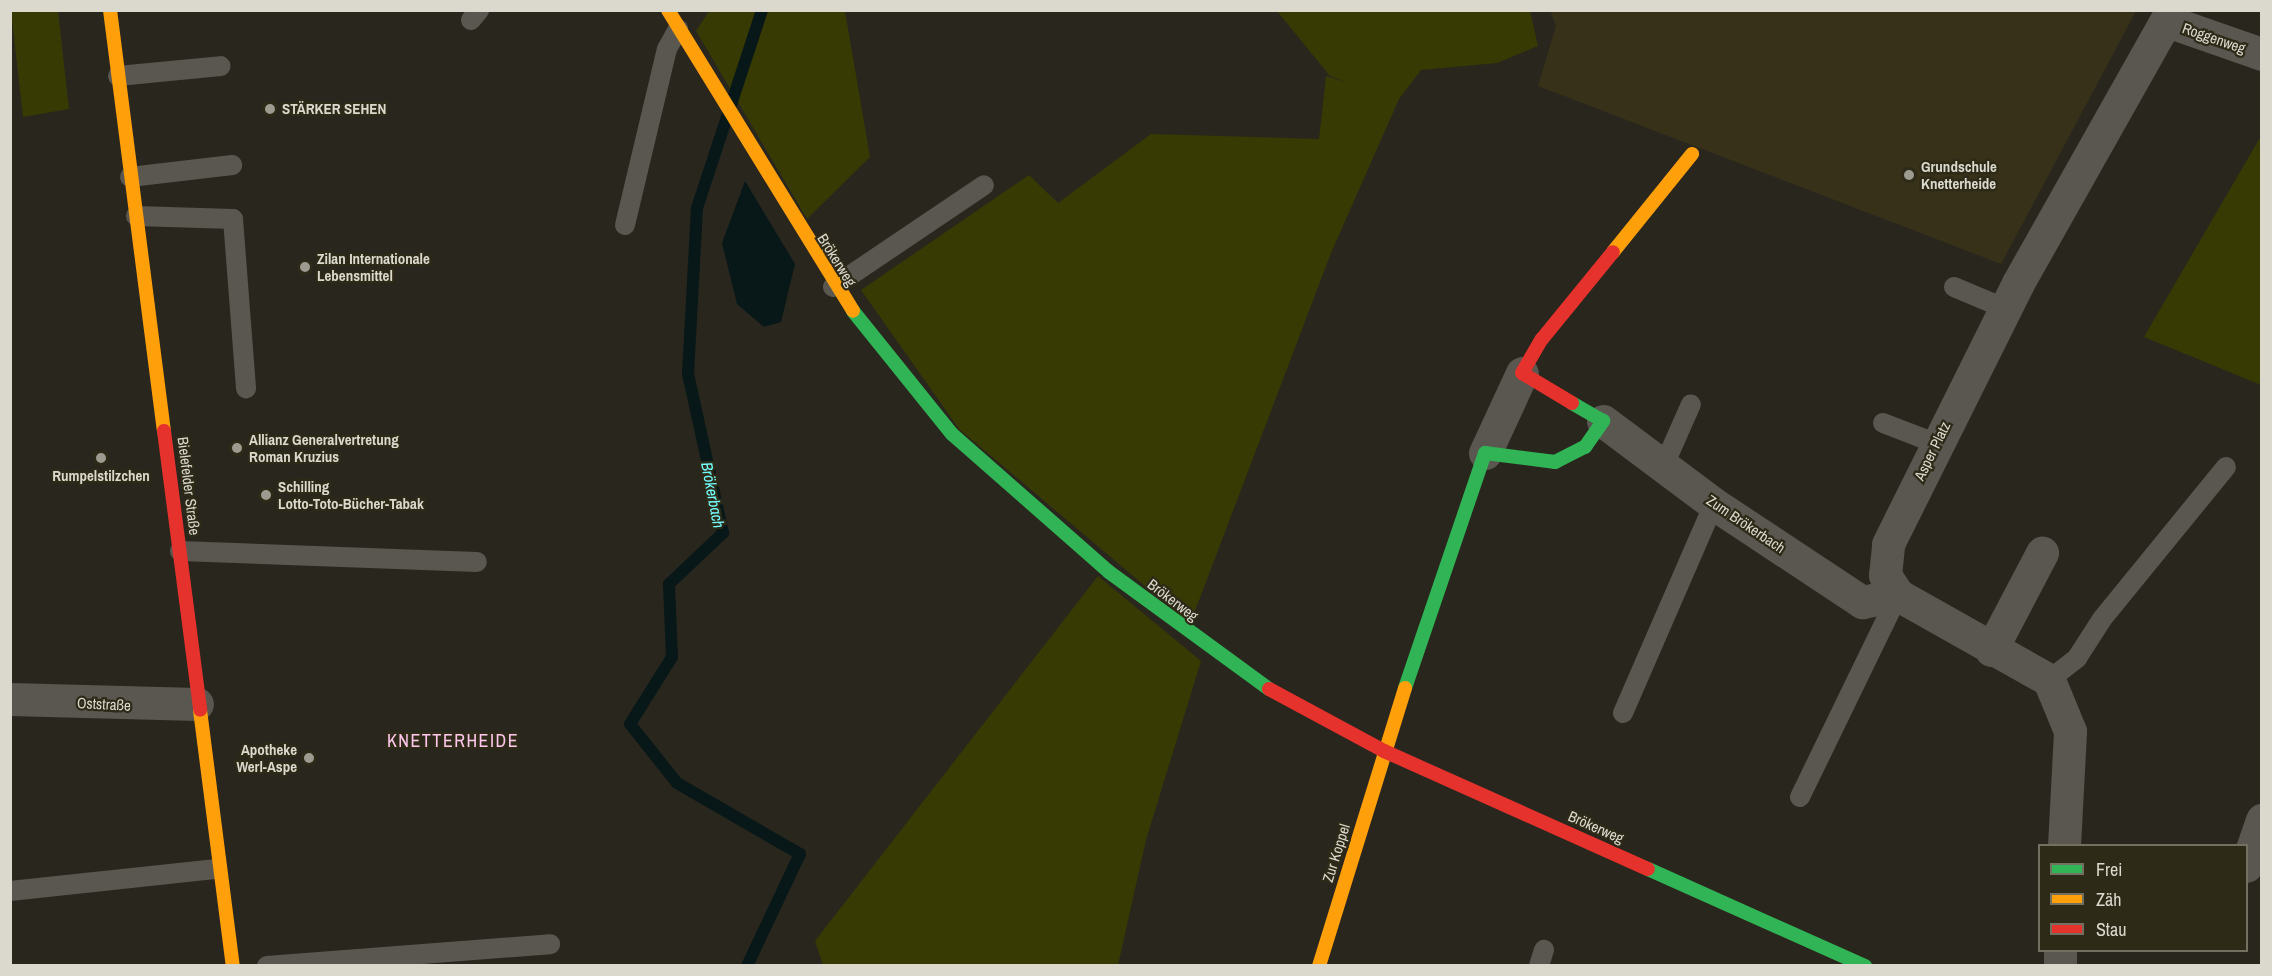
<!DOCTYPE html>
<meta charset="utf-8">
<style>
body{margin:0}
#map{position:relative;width:2272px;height:976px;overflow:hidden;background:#29261d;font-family:"Archivo Narrow",sans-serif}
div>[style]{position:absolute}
.built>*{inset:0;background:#37311a}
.green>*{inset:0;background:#383a04}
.water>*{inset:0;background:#081818}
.stream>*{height:12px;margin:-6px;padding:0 6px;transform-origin:6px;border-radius:6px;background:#081818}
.lane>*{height:20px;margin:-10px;padding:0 10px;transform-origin:10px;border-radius:10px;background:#595750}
.street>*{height:33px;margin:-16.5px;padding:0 16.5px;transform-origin:16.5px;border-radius:16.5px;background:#595750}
.fast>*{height:14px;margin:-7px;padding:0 7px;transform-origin:7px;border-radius:7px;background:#30b455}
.slow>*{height:14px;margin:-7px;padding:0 7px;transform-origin:7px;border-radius:7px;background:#ff9f0a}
.jam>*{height:14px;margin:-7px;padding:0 7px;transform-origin:7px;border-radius:7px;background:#e5322d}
.dots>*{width:16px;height:16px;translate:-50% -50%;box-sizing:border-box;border:3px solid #2e2a18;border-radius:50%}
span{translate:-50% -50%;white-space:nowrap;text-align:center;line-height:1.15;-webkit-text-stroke:4.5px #2e2a18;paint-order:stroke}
.street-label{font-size:15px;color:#dbd9ce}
.poi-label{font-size:15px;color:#dbd9ce;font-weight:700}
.left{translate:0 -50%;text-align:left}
.right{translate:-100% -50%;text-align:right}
.water-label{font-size:16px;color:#72fdff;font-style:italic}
.quarter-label{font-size:18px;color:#ffc7ed;letter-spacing:1.5px}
.frame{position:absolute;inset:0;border:12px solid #dbd9ce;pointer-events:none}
.legend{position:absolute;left:2038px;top:844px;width:210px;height:108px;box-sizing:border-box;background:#2e2a18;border:2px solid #737061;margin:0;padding:8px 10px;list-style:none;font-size:18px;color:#dbd9ce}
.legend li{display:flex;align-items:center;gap:12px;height:30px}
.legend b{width:30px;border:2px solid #737061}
</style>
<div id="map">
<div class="built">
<div style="clip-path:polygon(1550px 11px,2136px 11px,2001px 264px,1538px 86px,1556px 26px)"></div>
</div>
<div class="green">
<div style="clip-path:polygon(11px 11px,58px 11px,69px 109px,23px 117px)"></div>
<div style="clip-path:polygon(709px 11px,845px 11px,870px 157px,807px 219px,696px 31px)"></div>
<div style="clip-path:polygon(1277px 11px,1530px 11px,1538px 46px,1497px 63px,1421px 70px,1399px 99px,1331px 253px,1190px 624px,959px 429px,861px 290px,1029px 175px,1058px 203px,1151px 134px,1319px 139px,1326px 76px,1348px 83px,1330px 76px)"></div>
<div style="clip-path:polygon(2261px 136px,2261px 385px,2144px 337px)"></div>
<div style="clip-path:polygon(1098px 576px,1201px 661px,1146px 840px,1118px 965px,823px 965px,815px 941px)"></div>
</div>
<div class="water">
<div style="clip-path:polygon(745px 181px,795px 264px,781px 322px,764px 327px,737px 304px,722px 243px)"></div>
</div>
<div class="stream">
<div style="left:747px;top:966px;width:124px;rotate:-64.7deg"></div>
<div style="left:800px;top:854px;width:142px;rotate:-150deg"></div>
<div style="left:677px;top:783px;width:75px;rotate:-128.5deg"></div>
<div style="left:630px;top:724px;width:79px;rotate:-57.9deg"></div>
<div style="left:672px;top:657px;width:73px;rotate:-92.4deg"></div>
<div style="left:669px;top:584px;width:74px;rotate:-43.4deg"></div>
<div style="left:723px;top:533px;width:163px;rotate:-102.4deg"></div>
<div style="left:688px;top:374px;width:166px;rotate:-86.9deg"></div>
<div style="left:697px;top:208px;width:208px;rotate:-71.8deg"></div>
</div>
<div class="lane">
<div style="left:471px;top:20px;width:13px;rotate:-51deg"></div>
<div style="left:118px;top:76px;width:103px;rotate:-5.5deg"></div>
<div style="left:130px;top:177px;width:103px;rotate:-6.7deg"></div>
<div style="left:136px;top:216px;width:97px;rotate:1.8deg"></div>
<div style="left:233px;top:219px;width:170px;rotate:85.6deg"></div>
<div style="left:625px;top:225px;width:181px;rotate:-76.6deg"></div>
<div style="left:667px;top:49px;width:23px;rotate:-61deg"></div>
<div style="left:833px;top:287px;width:182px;rotate:-34deg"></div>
<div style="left:1954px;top:287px;width:56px;rotate:22.9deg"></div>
<div style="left:1883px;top:423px;width:56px;rotate:21deg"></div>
<div style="left:1665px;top:463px;width:64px;rotate:-66.2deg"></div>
<div style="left:180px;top:551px;width:297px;rotate:2.1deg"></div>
<div style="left:2049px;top:680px;width:36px;rotate:-38deg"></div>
<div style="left:2077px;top:658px;width:46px;rotate:-57.3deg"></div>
<div style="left:2102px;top:619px;width:196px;rotate:-50.8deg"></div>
<div style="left:1623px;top:713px;width:228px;rotate:-66.5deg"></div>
<div style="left:1800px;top:797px;width:225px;rotate:-64.1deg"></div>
<div style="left:10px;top:891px;width:208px;rotate:-6.1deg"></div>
<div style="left:267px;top:966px;width:284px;rotate:-4.4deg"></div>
<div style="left:1539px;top:966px;width:17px;rotate:-73deg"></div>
</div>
<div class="street">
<div style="left:2167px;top:21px;width:101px;rotate:19.2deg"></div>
<div style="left:1603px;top:421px;width:139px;rotate:36.8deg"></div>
<div style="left:1714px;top:504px;width:178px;rotate:33.5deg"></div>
<div style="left:1862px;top:602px;width:37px;rotate:-11deg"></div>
<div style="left:1485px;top:453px;width:88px;rotate:-65.2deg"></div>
<div style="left:1991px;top:650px;width:110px;rotate:-62.3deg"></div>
<div style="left:10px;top:699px;width:187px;rotate:1.5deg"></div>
<div style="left:2064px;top:846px;width:115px;rotate:-87deg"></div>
<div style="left:2070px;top:731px;width:55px;rotate:-112.4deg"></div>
<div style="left:2049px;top:680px;width:173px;rotate:-150.6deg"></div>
<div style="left:1898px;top:595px;width:24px;rotate:-123deg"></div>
<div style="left:1885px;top:575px;width:31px;rotate:-84deg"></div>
<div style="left:1888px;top:544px;width:292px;rotate:-63.5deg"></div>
<div style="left:2018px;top:283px;width:313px;rotate:-60.6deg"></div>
<div style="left:2246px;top:866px;width:49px;rotate:-70.8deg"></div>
<div style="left:2060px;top:966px;width:16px;rotate:-90deg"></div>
</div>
<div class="fast">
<div style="left:853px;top:311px;width:158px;rotate:51.2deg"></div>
<div style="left:952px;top:434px;width:209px;rotate:41.3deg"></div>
<div style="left:1109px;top:572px;width:198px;rotate:36.2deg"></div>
<div style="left:1405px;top:688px;width:248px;rotate:-71.2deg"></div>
<div style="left:1485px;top:453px;width:71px;rotate:7.3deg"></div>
<div style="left:1555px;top:462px;width:34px;rotate:-27deg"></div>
<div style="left:1585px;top:447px;width:32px;rotate:-55deg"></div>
<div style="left:1603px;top:421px;width:36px;rotate:-150deg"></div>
<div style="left:1648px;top:869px;width:238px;rotate:24.1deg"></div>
</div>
<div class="slow">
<div style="left:110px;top:10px;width:424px;rotate:82.7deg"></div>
<div style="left:668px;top:10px;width:353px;rotate:58.4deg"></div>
<div style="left:1613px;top:252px;width:126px;rotate:-51.1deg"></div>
<div style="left:200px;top:710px;width:258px;rotate:82.7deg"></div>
<div style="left:1319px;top:966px;width:291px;rotate:-72.8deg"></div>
</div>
<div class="jam">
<div style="left:1572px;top:403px;width:58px;rotate:-149deg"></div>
<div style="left:1522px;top:373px;width:39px;rotate:-60deg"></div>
<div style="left:1542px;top:339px;width:112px;rotate:-50.8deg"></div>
<div style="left:164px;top:431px;width:281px;rotate:82.6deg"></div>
<div style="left:1269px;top:689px;width:131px;rotate:28.3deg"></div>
<div style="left:1384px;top:751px;width:289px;rotate:24.1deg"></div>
</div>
<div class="dots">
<div style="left:270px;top:109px;background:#9d9a90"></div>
<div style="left:1909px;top:175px;background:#9d9a90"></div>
<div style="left:305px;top:267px;background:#9d9a90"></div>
<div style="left:237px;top:448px;background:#9d9a90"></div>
<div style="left:101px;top:458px;background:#9d9a90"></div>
<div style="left:266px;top:495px;background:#9d9a90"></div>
<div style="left:309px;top:758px;background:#9d9a90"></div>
</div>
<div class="street-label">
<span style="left:2214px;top:38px;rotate:19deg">Roggenweg</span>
<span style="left:837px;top:260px;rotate:58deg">Brökerweg</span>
<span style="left:1932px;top:451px;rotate:-64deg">Asper Platz</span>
<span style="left:189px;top:486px;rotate:83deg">Bielefelder Straße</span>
<span style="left:1746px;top:524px;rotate:34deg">Zum Brökerbach</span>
<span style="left:1173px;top:600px;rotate:37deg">Brökerweg</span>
<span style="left:104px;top:704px;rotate:3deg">Oststraße</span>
<span style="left:1596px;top:827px;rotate:24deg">Brökerweg</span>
<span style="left:1336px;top:853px;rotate:-73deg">Zur Koppel</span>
</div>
<div class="poi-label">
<span class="left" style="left:282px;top:109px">STÄRKER SEHEN</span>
<span class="left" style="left:1921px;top:175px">Grundschule<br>Knetterheide</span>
<span class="left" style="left:317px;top:267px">Zilan Internationale<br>Lebensmittel</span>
<span class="left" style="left:249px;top:448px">Allianz Generalvertretung<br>Roman Kruzius</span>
<span style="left:101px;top:476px">Rumpelstilzchen</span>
<span class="left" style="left:278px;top:495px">Schilling<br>Lotto-Toto-Bücher-Tabak</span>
<span class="right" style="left:297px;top:758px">Apotheke<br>Werl-Aspe</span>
</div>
<div class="water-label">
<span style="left:713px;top:495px;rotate:79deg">Brökerbach</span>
</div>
<div class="quarter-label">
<span style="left:453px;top:741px">KNETTERHEIDE</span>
</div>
<div class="frame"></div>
<ul class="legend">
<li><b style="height:8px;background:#30b455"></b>Frei</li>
<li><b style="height:8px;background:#ff9f0a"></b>Zäh</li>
<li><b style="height:8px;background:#e5322d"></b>Stau</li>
</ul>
</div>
